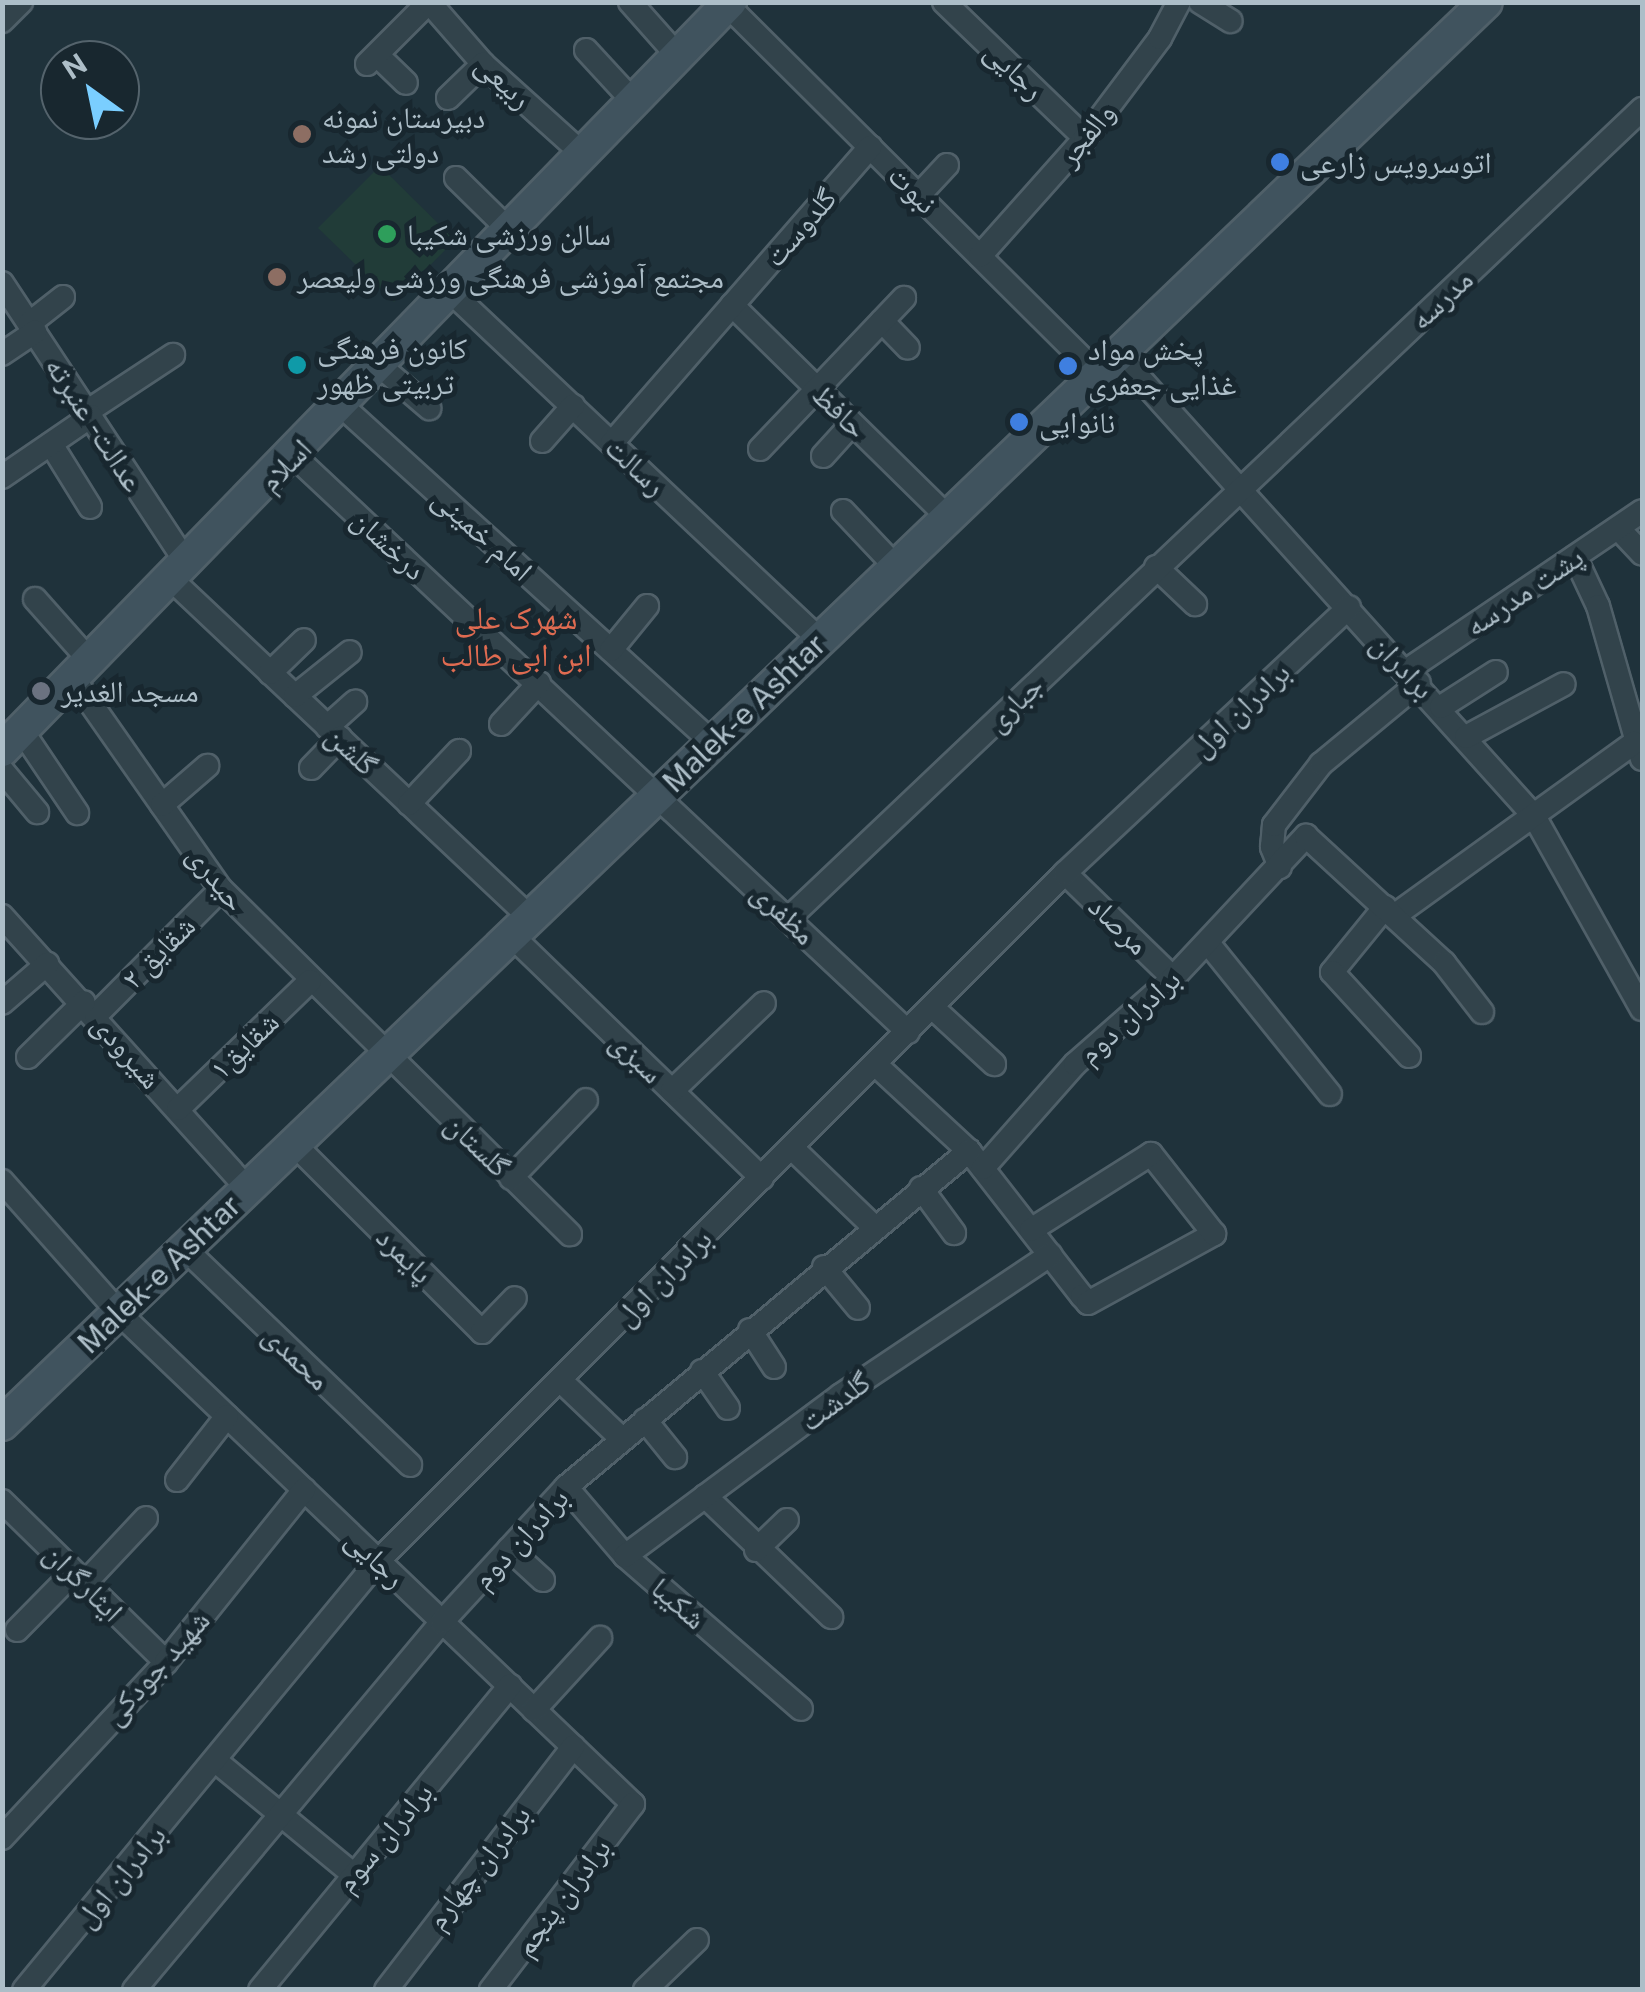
<!DOCTYPE html>
<meta charset="utf-8">
<style>
body{margin:0}
#map{position:relative;width:1645px;height:1992px;overflow:hidden;background:#1f323b;font-family:"Public Sans","Noto Naskh Arabic",sans-serif}
div>[style]{position:absolute}
.green>*{inset:0;background:#213c38}
.roads{filter:drop-shadow(2px 0 #506069) drop-shadow(-2px 0 #506069) drop-shadow(0 2px #506069) drop-shadow(0 -2px #506069)}
.street>*{height:22px;margin:-11px;padding:0 11px;transform-origin:11px;border-radius:11px;background:#32434b}
.secondary>*{height:32px;margin:-16px;padding:0 16px;transform-origin:16px;border-radius:16px;background:#40535e}
.dots>*{width:28px;height:28px;translate:-50% -50%;box-sizing:border-box;border:5px solid #18272f;border-radius:50%}
span{translate:-50% -50%;white-space:nowrap;text-align:center;line-height:1.15;-webkit-text-stroke:10px #18272f;paint-order:stroke}
.street-label{font-size:30px;color:#adbec8}
.poi-label{font-size:30px;color:#adbec8}
.left{translate:0 -50%;text-align:left}
.neighbourhood-label{font-size:32px;color:#df6b51}
.frame{position:absolute;inset:0;border:5px solid #adbec8;pointer-events:none}
.north{position:absolute;left:40px;top:40px;width:100px;height:100px;box-sizing:border-box;background:#18272f;border:2px solid #54636c;border-radius:50%;rotate:327deg;font-size:28px;font-weight:700;line-height:40px;text-align:center;color:#adbec8}
.north::after{content:'';display:block;margin:auto;width:35px;height:45px;background:#7aceff;clip-path:polygon(50% 0,100% 100%,50% 72%,0 100%)}
</style>
<div id="map">
<div class="green">
<div style="clip-path:polygon(380px 166px,455px 240px,394px 302px,318px 228px)"></div>
</div>
<div class="roads">
<div class="street">
<div style="left:630px;top:2px;width:72px;rotate:48.4deg"></div>
<div style="left:944px;top:2px;width:196px;rotate:44deg"></div>
<div style="left:1200px;top:2px;width:36px;rotate:32deg"></div>
<div style="left:727px;top:5px;width:523px;rotate:44.85deg"></div>
<div style="left:2px;top:21px;width:27px;rotate:-45deg"></div>
<div style="left:586px;top:50px;width:71px;rotate:47.3deg"></div>
<div style="left:377px;top:55px;width:40px;rotate:44deg"></div>
<div style="left:367px;top:64px;width:88px;rotate:-45deg"></div>
<div style="left:429px;top:2px;width:82px;rotate:48.9deg"></div>
<div style="left:483px;top:64px;width:135px;rotate:42deg"></div>
<div style="left:448px;top:98px;width:49px;rotate:-44.2deg"></div>
<div style="left:456px;top:178px;width:76px;rotate:44.5deg"></div>
<div style="left:919px;top:195px;width:41px;rotate:-47deg"></div>
<div style="left:980px;top:256px;width:158px;rotate:-48.3deg"></div>
<div style="left:1085px;top:138px;width:125px;rotate:-53.1deg"></div>
<div style="left:1160px;top:38px;width:41px;rotate:-62.2deg"></div>
<div style="left:2px;top:283px;width:338px;rotate:56.6deg"></div>
<div style="left:451px;top:292px;width:507px;rotate:43.32deg"></div>
<div style="left:732px;top:305px;width:303px;rotate:44.5deg"></div>
<div style="left:882px;top:321px;width:37px;rotate:46deg"></div>
<div style="left:30px;top:323px;width:42px;rotate:-38.2deg"></div>
<div style="left:2px;top:354px;width:40px;rotate:-34deg"></div>
<div style="left:1118px;top:354px;width:622px;rotate:48deg"></div>
<div style="left:1534px;top:816px;width:221px;rotate:60.8deg"></div>
<div style="left:380px;top:366px;width:65px;rotate:40.6deg"></div>
<div style="left:342px;top:406px;width:501px;rotate:42.25deg"></div>
<div style="left:88px;top:411px;width:102px;rotate:-33.4deg"></div>
<div style="left:542px;top:441px;width:47px;rotate:-48.5deg"></div>
<div style="left:612px;top:443px;width:393px;rotate:-48.9deg"></div>
<div style="left:51px;top:444px;width:74px;rotate:58.2deg"></div>
<div style="left:760px;top:449px;width:209px;rotate:-46.4deg"></div>
<div style="left:294px;top:456px;width:842px;rotate:43.17deg"></div>
<div style="left:823px;top:456px;width:43px;rotate:-47.8deg"></div>
<div style="left:2px;top:477px;width:108px;rotate:-34.4deg"></div>
<div style="left:843px;top:511px;width:77px;rotate:46.6deg"></div>
<div style="left:1618px;top:528px;width:35px;rotate:47deg"></div>
<div style="left:1575px;top:557px;width:54px;rotate:64.9deg"></div>
<div style="left:1598px;top:606px;width:159px;rotate:74deg"></div>
<div style="left:1156px;top:567px;width:54px;rotate:43.5deg"></div>
<div style="left:173px;top:581px;width:492px;rotate:43.3deg"></div>
<div style="left:35px;top:599px;width:84px;rotate:48.4deg"></div>
<div style="left:611px;top:650px;width:57px;rotate:-50.7deg"></div>
<div style="left:1406px;top:671px;width:285px;rotate:-34.1deg"></div>
<div style="left:270px;top:673px;width:47px;rotate:-44.1deg"></div>
<div style="left:73px;top:678px;width:258px;rotate:55deg"></div>
<div style="left:221px;top:889px;width:491px;rotate:44.7deg"></div>
<div style="left:295px;top:696px;width:70px;rotate:-38.7deg"></div>
<div style="left:1441px;top:707px;width:65px;rotate:-32.5deg"></div>
<div style="left:501px;top:724px;width:56px;rotate:-47.2deg"></div>
<div style="left:327px;top:727px;width:38px;rotate:-42deg"></div>
<div style="left:22px;top:731px;width:99px;rotate:56.1deg"></div>
<div style="left:1466px;top:737px;width:111px;rotate:-28.4deg"></div>
<div style="left:311px;top:768px;width:42px;rotate:-46deg"></div>
<div style="left:2px;top:770px;width:55px;rotate:50.2deg"></div>
<div style="left:409px;top:804px;width:73px;rotate:-46.7deg"></div>
<div style="left:162px;top:805px;width:60px;rotate:-40.9deg"></div>
<div style="left:1280px;top:867px;width:22px;rotate:-112deg"></div>
<div style="left:1272px;top:847px;width:22px;rotate:-85deg"></div>
<div style="left:1274px;top:825px;width:77px;rotate:-52.4deg"></div>
<div style="left:1321px;top:764px;width:127px;rotate:-39.6deg"></div>
<div style="left:1065px;top:873px;width:151px;rotate:44.2deg"></div>
<div style="left:1385px;top:907px;width:84px;rotate:129.2deg"></div>
<div style="left:1332px;top:972px;width:114px;rotate:47.5deg"></div>
<div style="left:2px;top:916px;width:367px;rotate:48deg"></div>
<div style="left:1394px;top:916px;width:296px;rotate:-35.8deg"></div>
<div style="left:789px;top:918px;width:1176px;rotate:-43.48deg"></div>
<div style="left:512px;top:936px;width:348px;rotate:44.1deg"></div>
<div style="left:1208px;top:943px;width:194px;rotate:51.1deg"></div>
<div style="left:2px;top:1003px;width:60px;rotate:-40.9deg"></div>
<div style="left:933px;top:1008px;width:83px;rotate:42.6deg"></div>
<div style="left:96px;top:1015px;width:177px;rotate:-45.2deg"></div>
<div style="left:28px;top:1057px;width:78px;rotate:-44.5deg"></div>
<div style="left:876px;top:1065px;width:127px;rotate:42.8deg"></div>
<div style="left:969px;top:1151px;width:184px;rotate:52.1deg"></div>
<div style="left:1082px;top:1296px;width:9px;rotate:49deg"></div>
<div style="left:1088px;top:1303px;width:144px;rotate:-28.7deg"></div>
<div style="left:1214px;top:1234px;width:102px;rotate:-128.2deg"></div>
<div style="left:1151px;top:1154px;width:142px;rotate:147.7deg"></div>
<div style="left:672px;top:1091px;width:127px;rotate:-43.7deg"></div>
<div style="left:178px;top:1109px;width:184px;rotate:-44.1deg"></div>
<div style="left:294px;top:1144px;width:266px;rotate:45deg"></div>
<div style="left:482px;top:1332px;width:47px;rotate:-45.9deg"></div>
<div style="left:792px;top:1148px;width:111px;rotate:43.9deg"></div>
<div style="left:983px;top:1168px;width:139px;rotate:-48.5deg"></div>
<div style="left:1075px;top:1064px;width:130px;rotate:-41.3deg"></div>
<div style="left:1173px;top:978px;width:195px;rotate:-46.9deg"></div>
<div style="left:1306px;top:836px;width:188px;rotate:42.6deg"></div>
<div style="left:1444px;top:963px;width:62px;rotate:52.2deg"></div>
<div style="left:511px;top:1178px;width:108px;rotate:-46.1deg"></div>
<div style="left:2px;top:1181px;width:176px;rotate:48.4deg"></div>
<div style="left:119px;top:1313px;width:711px;rotate:43.69deg"></div>
<div style="left:633px;top:1804px;width:234px;rotate:127.4deg"></div>
<div style="left:921px;top:1188px;width:56px;rotate:53.7deg"></div>
<div style="left:185px;top:1249px;width:312px;rotate:43.8deg"></div>
<div style="left:824px;top:1267px;width:53px;rotate:50.3deg"></div>
<div style="left:750px;top:1330px;width:44px;rotate:57deg"></div>
<div style="left:702px;top:1371px;width:45px;rotate:54.9deg"></div>
<div style="left:560px;top:1380px;width:86px;rotate:43.6deg"></div>
<div style="left:645px;top:1420px;width:48px;rotate:51deg"></div>
<div style="left:177px;top:1480px;width:81px;rotate:-52deg"></div>
<div style="left:566px;top:1487px;width:91px;rotate:49.5deg"></div>
<div style="left:625px;top:1556px;width:233px;rotate:41deg"></div>
<div style="left:705px;top:1496px;width:175px;rotate:43.8deg"></div>
<div style="left:2px;top:1501px;width:230px;rotate:44.5deg"></div>
<div style="left:509px;top:1549px;width:46px;rotate:42.4deg"></div>
<div style="left:756px;top:1550px;width:43px;rotate:-44.1deg"></div>
<div style="left:625px;top:1556px;width:269px;rotate:-36.7deg"></div>
<div style="left:841px;top:1395px;width:252px;rotate:-33.8deg"></div>
<div style="left:85px;top:1583px;width:89px;rotate:-46.8deg"></div>
<div style="left:17px;top:1630px;width:81px;rotate:-45.5deg"></div>
<div style="left:534px;top:1710px;width:98px;rotate:-47.5deg"></div>
<div style="left:217px;top:1762px;width:176px;rotate:39.5deg"></div>
<div style="left:2px;top:1838px;width:241px;rotate:-47deg"></div>
<div style="left:166px;top:1662px;width:221px;rotate:-51.3deg"></div>
<div style="left:24px;top:1990px;width:556px;rotate:-50.47deg"></div>
<div style="left:378px;top:1561px;width:972px;rotate:-45.04deg"></div>
<div style="left:1065px;top:873px;width:389px;rotate:-43.1deg"></div>
<div style="left:134px;top:1990px;width:480px;rotate:-50.1deg"></div>
<div style="left:442px;top:1622px;width:183px;rotate:-47.4deg"></div>
<div style="left:566px;top:1487px;width:525px;rotate:-39.82deg"></div>
<div style="left:260px;top:1990px;width:394px;rotate:-50.6deg"></div>
<div style="left:386px;top:1990px;width:307px;rotate:-52.4deg"></div>
<div style="left:645px;top:1990px;width:72px;rotate:-43.9deg"></div>
</div>
<div class="secondary">
<div style="left:2px;top:750px;width:1044px;rotate:-45.78deg"></div>
<div style="left:2px;top:1424px;width:2055px;rotate:-43.78deg"></div>
</div>
</div>
<div class="dots">
<div style="left:302px;top:134px;background:#8d6e63"></div>
<div style="left:1280px;top:162px;background:#3f7fe0"></div>
<div style="left:387px;top:234px;background:#2e9e5b"></div>
<div style="left:277px;top:277px;background:#8d6e63"></div>
<div style="left:297px;top:365px;background:#0f9aa8"></div>
<div style="left:1068px;top:366px;background:#3f7fe0"></div>
<div style="left:1019px;top:422px;background:#3f7fe0"></div>
<div style="left:41px;top:691px;background:#6b7280"></div>
</div>
<div class="street-label">
<span style="left:1015px;top:70px;rotate:44deg">رجایی</span>
<span style="left:504px;top:81px;rotate:43deg">ربیعی</span>
<span style="left:1086px;top:134px;rotate:-51deg">والفجر</span>
<span style="left:913px;top:189px;rotate:45deg">نبوت</span>
<span style="left:800px;top:227px;rotate:-49deg">گلدوست</span>
<span style="left:1441px;top:299px;rotate:-43deg">مدرسه</span>
<span style="left:840px;top:411px;rotate:44deg">حافظ</span>
<span style="left:95px;top:424px;rotate:57deg">عدالت - عنبرته</span>
<span style="left:285px;top:465px;rotate:-46deg">اسلام</span>
<span style="left:636px;top:466px;rotate:43deg">رسالت</span>
<span style="left:483px;top:534px;rotate:42deg">امام خمینی</span>
<span style="left:389px;top:544px;rotate:43deg">درخشان</span>
<span style="left:1524px;top:591px;rotate:-34deg">پشت مدرسه</span>
<span style="left:1403px;top:666px;rotate:47deg">برادران</span>
<span style="left:1014px;top:703px;rotate:-44deg">جباری</span>
<span style="left:1240px;top:709px;rotate:-43deg">برادران اول</span>
<span style="left:744px;top:713px;rotate:-44deg">Malek-e Ashtar</span>
<span style="left:352px;top:750px;rotate:43deg">گلشن</span>
<span style="left:217px;top:878px;rotate:52deg">حیدری</span>
<span style="left:784px;top:913px;rotate:44deg">مظفری</span>
<span style="left:1119px;top:925px;rotate:44deg">مرصاد</span>
<span style="left:158px;top:952px;rotate:-45deg">شقایق ۲</span>
<span style="left:1129px;top:1016px;rotate:-42deg">برادران دوم</span>
<span style="left:244px;top:1045px;rotate:-44deg">شقایق۱</span>
<span style="left:127px;top:1051px;rotate:49deg">شیرودی</span>
<span style="left:637px;top:1057px;rotate:44deg">سبزی</span>
<span style="left:478px;top:1145px;rotate:44deg">گلستان</span>
<span style="left:405px;top:1255px;rotate:45deg">پایمرد</span>
<span style="left:159px;top:1274px;rotate:-44deg">Malek-e Ashtar</span>
<span style="left:663px;top:1277px;rotate:-45deg">برادران اول</span>
<span style="left:297px;top:1357px;rotate:44deg">محمدی</span>
<span style="left:835px;top:1401px;rotate:-36deg">گلدشت</span>
<span style="left:520px;top:1538px;rotate:-47deg">برادران دوم</span>
<span style="left:376px;top:1558px;rotate:44deg">رجایی</span>
<span style="left:84px;top:1582px;rotate:45deg">ایثارگران</span>
<span style="left:679px;top:1603px;rotate:41deg">شکیبا</span>
<span style="left:156px;top:1667px;rotate:-48deg">شهید جودکی</span>
<span style="left:384px;top:1837px;rotate:-50deg">برادران سوم</span>
<span style="left:478px;top:1867px;rotate:-52deg">برادران چهارم</span>
<span style="left:120px;top:1876px;rotate:-50deg">برادران اول</span>
<span style="left:562px;top:1897px;rotate:-53deg">برادران پنجم</span>
</div>
<div class="poi-label">
<span class="left" style="left:322px;top:134px">دبیرستان نمونه<br>دولتی رشد</span>
<span class="left" style="left:1300px;top:162px">اتوسرویس زارعی</span>
<span class="left" style="left:407px;top:234px">سالن ورزشی شکیبا</span>
<span class="left" style="left:297px;top:277px">مجتمع آموزشی فرهنگی ورزشی ولیعصر</span>
<span class="left" style="left:317px;top:365px">کانون فرهنگی<br>تربیتی ظهور</span>
<span class="left" style="left:1088px;top:366px">پخش مواد<br>غذایی جعفری</span>
<span class="left" style="left:1039px;top:422px">نانوایی</span>
<span class="left" style="left:61px;top:691px">مسجد الغدیر</span>
</div>
<div class="neighbourhood-label">
<span style="left:516px;top:637px">شهرک علی<br>ابن ابی طالب</span>
</div>
<div class="frame"></div>
<div class="north">N</div>
</div>
